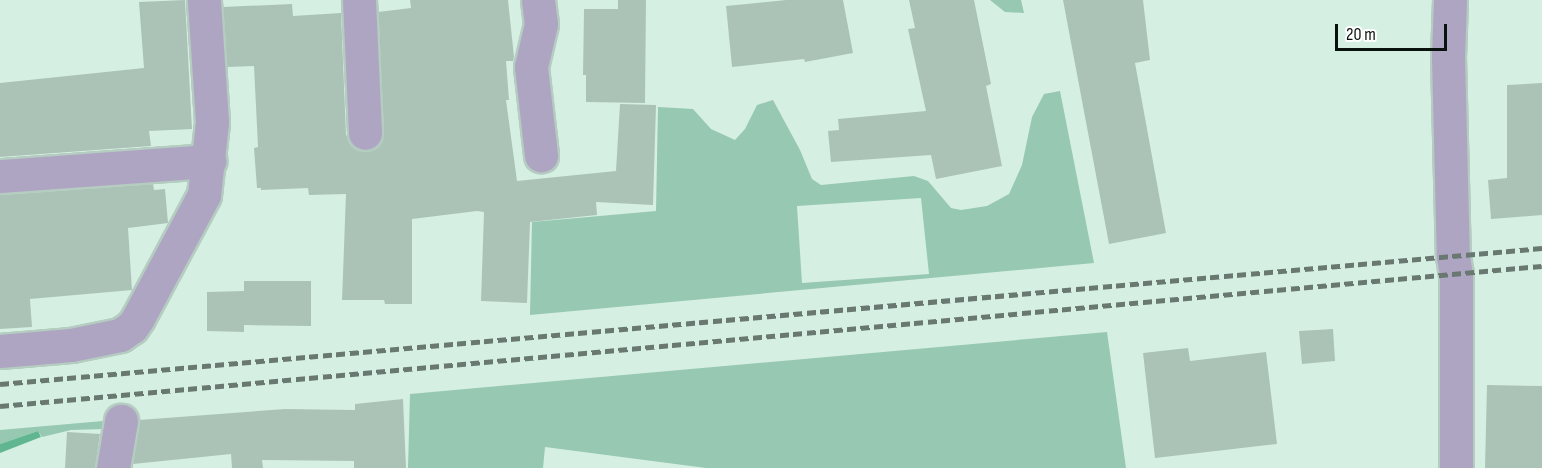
<!DOCTYPE html>
<style>
body{margin:0}
#map{position:relative;width:1542px;height:468px;overflow:hidden;background:#d6efe3;font-family:"Sofia Sans Condensed",sans-serif}
div>[style]{position:absolute}
.green>*{inset:0;background:#97c8b1}
.water>*{inset:0;background:#61b692}
.building>*{inset:0;background:#abc3b7}
.roads{filter:drop-shadow(2px 0 #b5ccc1) drop-shadow(-2px 0 #b5ccc1) drop-shadow(0 2px #b5ccc1) drop-shadow(0 -2px #b5ccc1)}
.minor>*{height:33px;margin:-16.5px;padding:0 16.5px;transform-origin:16.5px;border-radius:16.5px;background:#aea5c3}
.tertiary>*{height:33px;margin:-16.5px;padding:0 16.5px;transform-origin:16.5px;border-radius:16.5px;background:#aea5c3}
.rail>*{height:4.5px;margin-top:-2.25px;transform-origin:0;background:repeating-linear-gradient(90deg,#697971 0 9px,transparent 0 13.5px)}
span{translate:-50% -50%;white-space:nowrap;text-align:center;line-height:1.15;-webkit-text-stroke:4.5px #fff;paint-order:stroke}
.scale{position:absolute;left:1335px;top:24px;width:112px;height:27px;box-sizing:border-box;border:3px solid #0a120e;border-top:0;padding-left:8px;font-size:18px;line-height:21px;white-space:nowrap;color:#0a120e;-webkit-text-stroke:4px #fff;paint-order:stroke}
</style>
<div id="map">
<div class="green">
<div style="clip-path:polygon(990px 0,1021px 0,1024px 13px,1005px 12px)"></div>
<div style="clip-path:polygon(evenodd,1060px 91px,1094px 263px,530px 315px,532px 222px,656px 211px,658px 107px,693px 109px,711px 129px,735px 140px,745px 129px,757px 105px,773px 100px,800px 150px,812px 179px,821px 185px,914px 176px,928px 181px,951px 208px,961px 210px,987px 206px,1009px 194px,1022px 165px,1032px 117px,1044px 94px,1060px 91px,921px 198px,929px 274px,802px 283px,797px 206px,921px 198px)"></div>
<div style="clip-path:polygon(1107px 332px,1126px 468px,706px 468px,545px 447px,543px 468px,408px 468px,410px 394px)"></div>
<div style="clip-path:polygon(103px 421px,105px 429px,71px 430px,42px 437px,38px 431px,0 444px,0 430px)"></div>
</div>
<div class="water">
<div style="clip-path:polygon(38px 431px,41px 437px,0 453px,0 444px)"></div>
</div>
<div class="building">
<div style="clip-path:polygon(185px 0,192px 129px,149px 131px,151px 146px,0 157px,0 83px,144px 68px,139px 2px)"></div>
<div style="clip-path:polygon(410px 0,508px 0,514px 57px,513px 61px,506px 61px,509px 100px,506px 100px,517px 181px,616px 171px,620px 104px,656px 105px,653px 205px,596px 202px,597px 215px,530px 222px,527px 303px,481px 301px,484px 212px,477px 211px,412px 219px,412px 304px,385px 304px,384px 300px,342px 300px,346px 194px,309px 195px,308px 188px,261px 190px,261px 188px,257px 188px,254px 148px,258px 147px,254px 66px,227px 67px,223px 7px,292px 4px,293px 16px,341px 13px,346px 134px,350px 144px,357px 150px,365px 152px,376px 148px,381px 142px,384px 133px,378px 12px,411px 8px)"></div>
<div style="clip-path:polygon(618px 0,646px 0,645px 103px,586px 102px,586px 75px,583px 75px,584px 9px,618px 9px)"></div>
<div style="clip-path:polygon(786px 0,843px 0,853px 53px,805px 62px,804px 59px,732px 67px,726px 6px)"></div>
<div style="clip-path:polygon(909px 0,974px 0,991px 84px,986px 86px,1002px 166px,936px 179px,931px 155px,831px 162px,828px 131px,839px 130px,838px 119px,926px 111px,908px 29px,915px 28px)"></div>
<div style="clip-path:polygon(1063px 0,1143px 0,1150px 60px,1135px 63px,1166px 233px,1109px 244px)"></div>
<div style="clip-path:polygon(1542px 83px,1542px 215px,1491px 219px,1488px 180px,1507px 178px,1507px 85px)"></div>
<div style="clip-path:polygon(153px 184px,154px 190px,165px 189px,168px 223px,128px 228px,132px 290px,30px 299px,32px 327px,0 329px,0 195px)"></div>
<div style="clip-path:polygon(244px 281px,311px 281px,311px 326px,244px 325px,244px 332px,207px 331px,207px 292px,244px 291px)"></div>
<div style="clip-path:polygon(1333px 329px,1335px 361px,1302px 364px,1299px 331px)"></div>
<div style="clip-path:polygon(1188px 348px,1190px 361px,1266px 352px,1277px 444px,1155px 458px,1143px 353px)"></div>
<div style="clip-path:polygon(1487px 385px,1542px 386px,1542px 468px,1485px 468px)"></div>
<div style="clip-path:polygon(403px 399px,406px 468px,354px 468px,354px 461px,262px 460px,263px 468px,232px 468px,231px 454px,133px 464px,139px 420px,285px 409px,355px 410px,355px 404px)"></div>
<div style="clip-path:polygon(67px 432px,100px 434px,95px 468px,65px 468px)"></div>
</div>
<div class="roads">
<div class="minor">
<div style="left:359px;top:0;width:133px;rotate:87.4deg"></div>
<div style="left:538px;top:0;width:24px;rotate:83deg"></div>
<div style="left:541px;top:24px;width:44px;rotate:103.1deg"></div>
<div style="left:531px;top:67px;width:89px;rotate:83.5deg"></div>
<div style="left:0;top:176px;width:210px;rotate:-4.1deg"></div>
<div style="left:0;top:351px;width:71px;rotate:-4.8deg"></div>
<div style="left:71px;top:345px;width:50px;rotate:-11.5deg"></div>
<div style="left:120px;top:335px;width:14px;rotate:-34deg"></div>
<div style="left:132px;top:327px;width:11px;rotate:-56deg"></div>
<div style="left:138px;top:318px;width:140px;rotate:-61.8deg"></div>
<div style="left:204px;top:195px;width:73px;rotate:-83.7deg"></div>
<div style="left:212px;top:122px;width:122px;rotate:-93.8deg"></div>
<div style="left:113px;top:468px;width:48px;rotate:-80.3deg"></div>
</div>
<div class="tertiary">
<div style="left:1450px;top:0;width:57px;rotate:92deg"></div>
<div style="left:1448px;top:57px;width:199px;rotate:88.6deg"></div>
<div style="left:1453px;top:256px;width:18px;rotate:81deg"></div>
<div style="left:1456px;top:274px;width:194px;rotate:90deg"></div>
</div>
</div>
<div class="rail">
<div style="left:0;top:384px;width:1548px;rotate:-5.04deg"></div>
<div style="left:0;top:406px;width:1548px;rotate:-5.19deg"></div>
</div>
<div class="scale">20 m</div>
</div>
